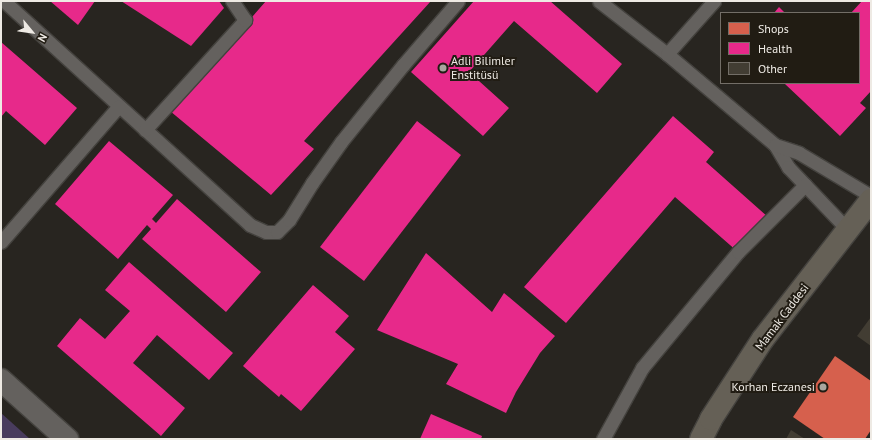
<!DOCTYPE html>
<meta charset="utf-8">
<style>
body{margin:0}
#map{position:relative;width:872px;height:440px;overflow:hidden;background:#282520;font-family:"PT Sans",sans-serif}
div>[style]{position:absolute}
.green>*{inset:0;background:#493c5d}
.shops>*{inset:0;background:#d6604d}
.health>*{inset:0;background:#e7298a}
.building>*{inset:0;background:#423d33}
.roads{filter:drop-shadow(1px 0 #44423e) drop-shadow(-1px 0 #44423e) drop-shadow(0 1px #44423e) drop-shadow(0 -1px #44423e)}
.service>*{height:13px;margin:-6.5px;padding:0 6.5px;transform-origin:6.5px;border-radius:6.5px;background:#64615e}
.tertiary>*{height:22px;margin:-11px;padding:0 11px;transform-origin:11px;border-radius:11px;background:#64615e}
.primary>*{height:22px;margin:-11px;padding:0 11px;transform-origin:11px;border-radius:11px;background:#656056}
.dots>*{width:11px;height:11px;translate:-50% -50%;box-sizing:border-box;border:2px solid #211c13;border-radius:50%}
span{translate:-50% -50%;white-space:nowrap;text-align:center;line-height:1.15;-webkit-text-stroke:4px #211c13;paint-order:stroke}
.poi-label{font-size:12px;color:#eeeae4}
.left{translate:0 -50%;text-align:left}
.right{translate:-100% -50%;text-align:right}
.street-label{font-size:12px;color:#eeeae4}
.frame{position:absolute;inset:0;border:2px solid #eeeae4;pointer-events:none}
.legend{position:absolute;left:720px;top:12px;width:140px;height:72px;box-sizing:border-box;background:#211c13;border:1px solid #736e67;margin:0;padding:5px 7px;list-style:none;font-size:12px;color:#eeeae4}
.legend li{display:flex;align-items:center;gap:8px;height:20px}
.legend b{width:20px;border:1px solid #736e67}
.north{position:absolute;left:12px;top:12px;width:40px;height:40px;-webkit-text-stroke:3px #211c13;paint-order:stroke;rotate:119deg;font-size:11px;font-weight:700;line-height:16px;text-align:center;color:#eeeae4}
.north::after{content:'';display:block;margin:auto;width:14px;height:18px;background:#eeeae4;clip-path:polygon(50% 0,100% 100%,50% 72%,0 100%)}
</style>
<div id="map">
<div class="green">
<div style="clip-path:polygon(1px 413px,30px 439px,1px 439px)"></div>
</div>
<div class="shops">
<div style="clip-path:polygon(835px 356px,871px 381px,871px 430px,865px 439px,825px 439px,793px 417px)"></div>
</div>
<div class="health">
<div style="clip-path:polygon(50px 1px,95px 1px,78px 25px)"></div>
<div style="clip-path:polygon(121px 1px,219px 1px,224px 8px,191px 46px)"></div>
<div style="clip-path:polygon(266px 1px,431px 1px,304px 141px,314px 149px,271px 195px,170px 111px)"></div>
<div style="clip-path:polygon(474px 1px,550px 1px,622px 64px,597px 93px,514px 21px,469px 72px,509px 108px,483px 136px,411px 72px)"></div>
<div style="clip-path:polygon(862px 1px,871px 1px,871px 91px,860px 103px,866px 108px,840px 136px,785px 84px,859px 83px,859px 13px,851px 13px)"></div>
<div style="clip-path:polygon(779px 7px,785px 13px,774px 13px)"></div>
<div style="clip-path:polygon(1px 42px,77px 108px,45px 145px,6px 111px,1px 117px)"></div>
<div style="clip-path:polygon(673px 116px,714px 152px,706px 162px,768px 217px,738px 252px,675px 197px,566px 323px,524px 287px)"></div>
<div style="clip-path:polygon(417px 121px,461px 155px,364px 281px,320px 247px)"></div>
<div style="clip-path:polygon(109px 141px,173px 195px,152px 219px,156px 223px,177px 199px,261px 272px,226px 312px,142px 239px,151px 229px,147px 225px,118px 259px,55px 204px)"></div>
<div style="clip-path:polygon(426px 253px,492px 312px,504px 293px,555px 336px,540px 353px,516px 392px,506px 413px,446px 384px,458px 364px,377px 330px)"></div>
<div style="clip-path:polygon(129px 262px,233px 353px,209px 380px,157px 335px,133px 363px,185px 408px,161px 436px,57px 346px,80px 318px,105px 339px,130px 311px,105px 290px)"></div>
<div style="clip-path:polygon(313px 285px,349px 316px,335px 332px,355px 349px,301px 411px,281px 394px,279px 397px,243px 366px)"></div>
<div style="clip-path:polygon(431px 414px,482px 436px,481px 439px,420px 439px)"></div>
</div>
<div class="building">
<div style="clip-path:polygon(871px 317px,871px 346px,857px 336px)"></div>
<div style="clip-path:polygon(791px 430px,805px 439px,786px 439px)"></div>
</div>
<div class="roads">
<div class="service">
<div style="left:4px;top:1px;width:333px;rotate:42.3deg"></div>
<div style="left:250px;top:225px;width:17px;rotate:24deg"></div>
<div style="left:266px;top:232px;width:11px"></div>
<div style="left:277px;top:232px;width:17px;rotate:-45deg"></div>
<div style="left:289px;top:220px;width:44px;rotate:-58.1deg"></div>
<div style="left:312px;top:183px;width:50px;rotate:-54.7deg"></div>
<div style="left:341px;top:142px;width:99px;rotate:-51.2deg"></div>
<div style="left:403px;top:65px;width:84px;rotate:-49.3deg"></div>
<div style="left:599px;top:1px;width:86px;rotate:37.9deg"></div>
<div style="left:667px;top:54px;width:141px;rotate:40.1deg"></div>
<div style="left:775px;top:145px;width:26px;rotate:59deg"></div>
<div style="left:788px;top:167px;width:87px;rotate:46.4deg"></div>
<div style="left:667px;top:54px;width:71px;rotate:-48.4deg"></div>
<div style="left:145px;top:130px;width:149px;rotate:-47.7deg"></div>
<div style="left:245px;top:20px;width:23px;rotate:-124deg"></div>
<div style="left:775px;top:145px;width:25px;rotate:18deg"></div>
<div style="left:799px;top:153px;width:84px;rotate:30.8deg"></div>
<div style="left:1px;top:242px;width:179px;rotate:-49.1deg"></div>
<div style="left:603px;top:439px;width:81px;rotate:-61.2deg"></div>
<div style="left:642px;top:368px;width:151px;rotate:-50.4deg"></div>
<div style="left:738px;top:252px;width:95px;rotate:-45deg"></div>
</div>
<div class="tertiary">
<div style="left:1px;top:380px;width:89px;rotate:41.8deg"></div>
</div>
<div class="primary">
<div style="left:701px;top:439px;width:22px;rotate:-63deg"></div>
<div style="left:711px;top:419px;width:95px;rotate:-57deg"></div>
<div style="left:763px;top:339px;width:176px;rotate:-52.2deg"></div>
</div>
</div>
<div class="dots">
<div style="left:443px;top:68px;background:#a9a59f"></div>
<div style="left:823px;top:387px;background:#a9a59f"></div>
</div>
<div class="poi-label">
<span class="left" style="left:451px;top:68px">Adli Bilimler<br>Enstitüsü</span>
<span class="right" style="left:815px;top:387px">Korhan Eczanesi</span>
</div>
<div class="street-label">
<span style="left:782px;top:317px;rotate:-53deg">Mamak Caddesi</span>
</div>
<div class="frame"></div>
<ul class="legend">
<li><b style="height:11px;background:#d6604d"></b>Shops</li>
<li><b style="height:11px;background:#e7298a"></b>Health</li>
<li><b style="height:11px;background:#423d33"></b>Other</li>
</ul>
<div class="north">N</div>
</div>
